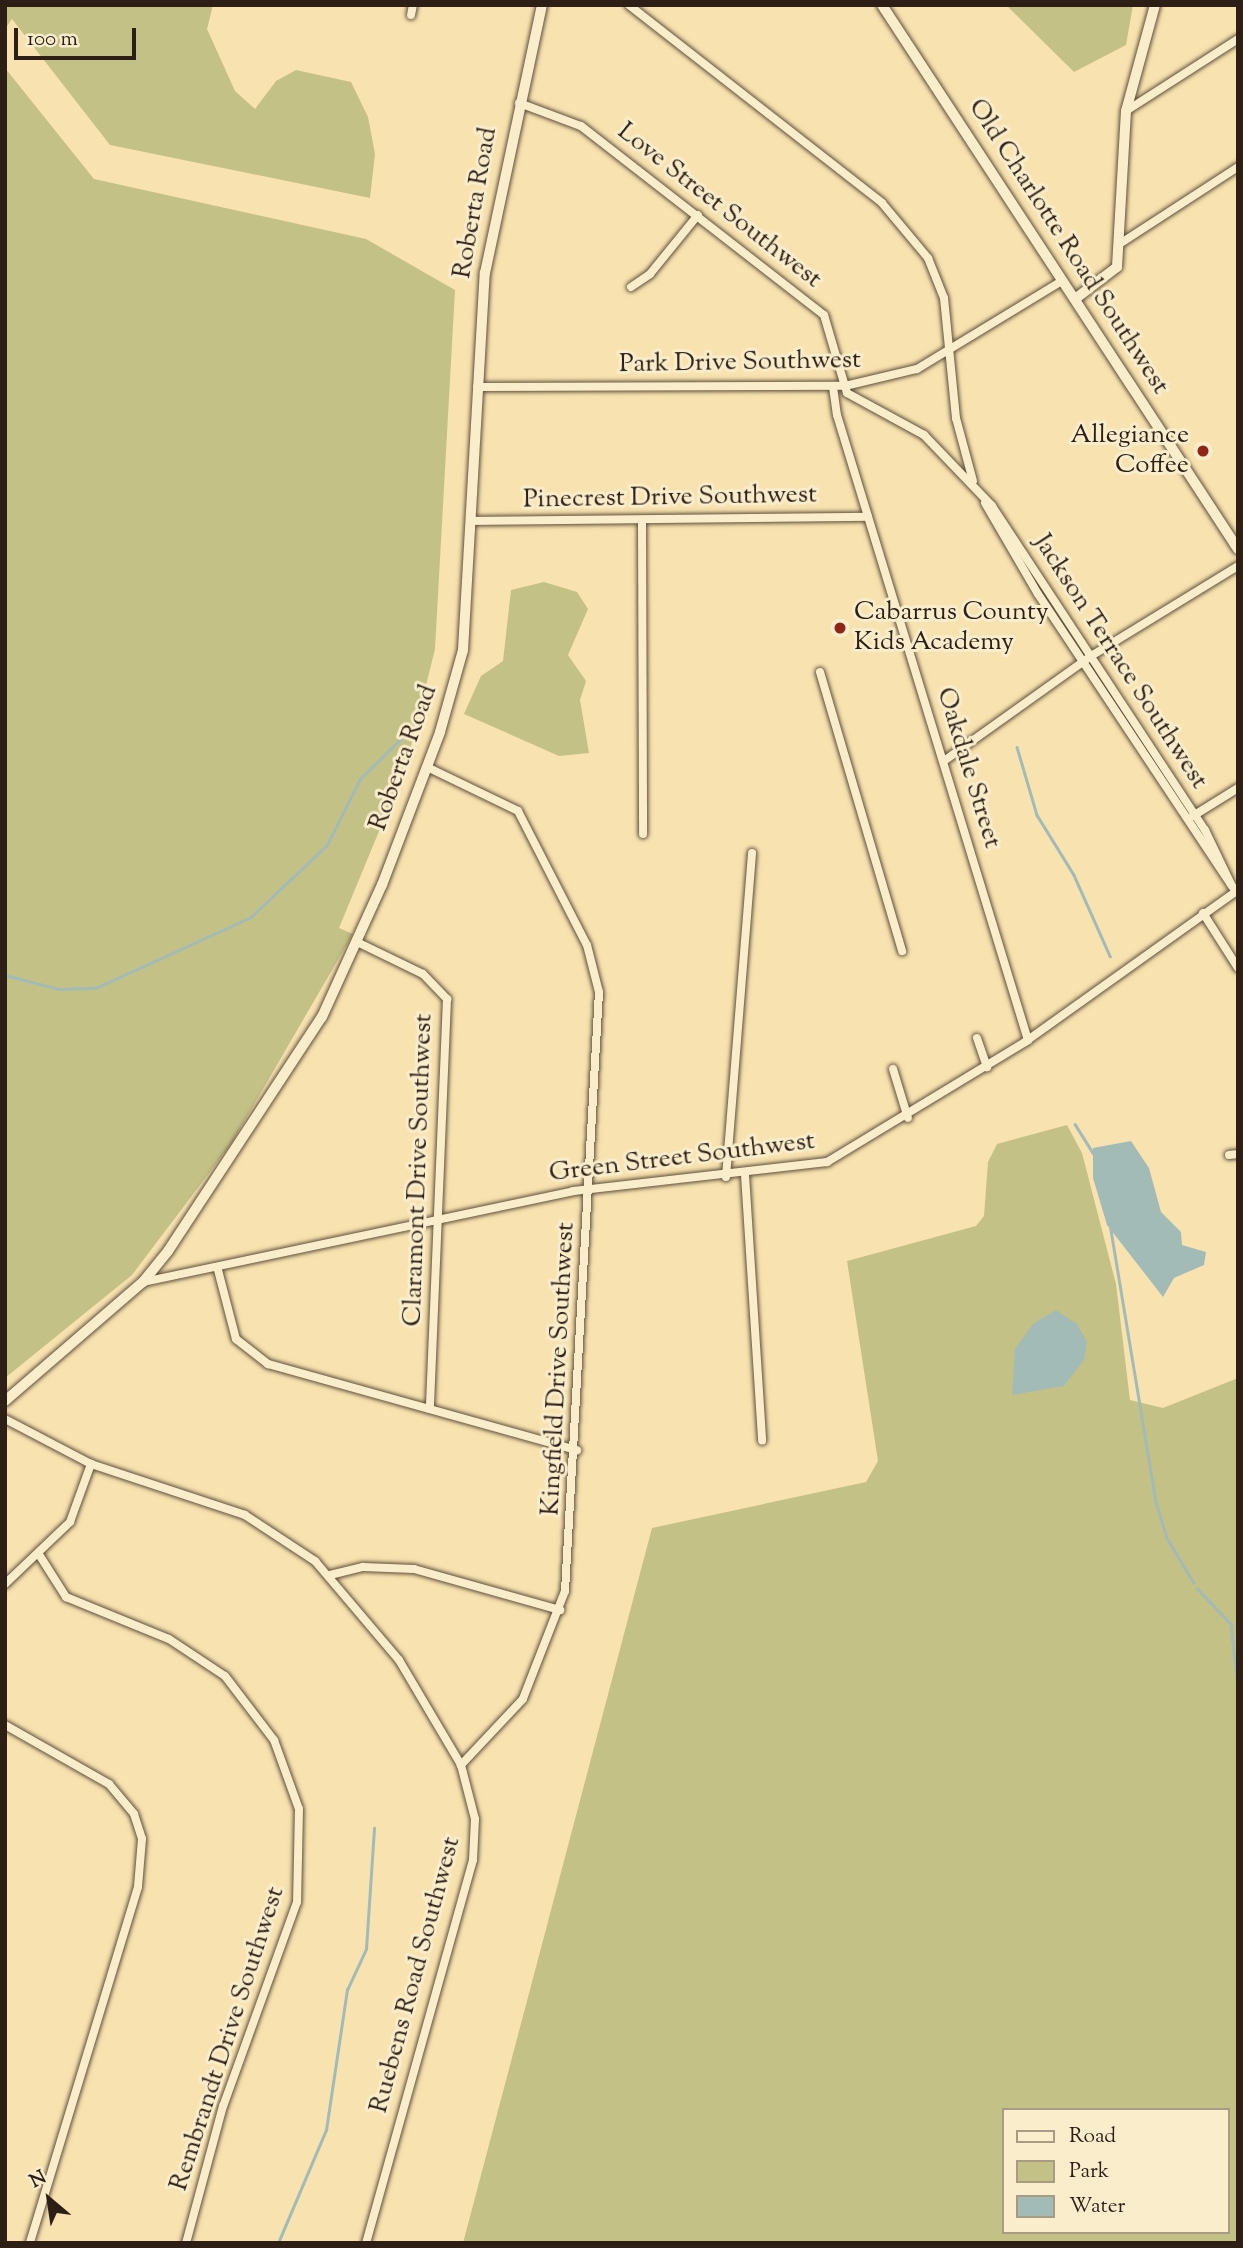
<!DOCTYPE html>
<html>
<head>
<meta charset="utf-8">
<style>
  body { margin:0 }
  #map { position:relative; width:1243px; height:2248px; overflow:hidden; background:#f8e3b0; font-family:"Sorts Mill Goudy",serif }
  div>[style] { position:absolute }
  .green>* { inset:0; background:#c4c186 }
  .water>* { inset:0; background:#a2bbb6 }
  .stream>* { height:2.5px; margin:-1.25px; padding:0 1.25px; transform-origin:1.25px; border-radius:1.25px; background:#a2bbb6 }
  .roads { filter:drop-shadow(0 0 2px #60503c) drop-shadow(0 0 2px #60503c) }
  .street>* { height:8px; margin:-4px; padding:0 4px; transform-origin:4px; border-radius:4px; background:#faedcc }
  .secondary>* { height:10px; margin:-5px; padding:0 5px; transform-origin:5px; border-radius:5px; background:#faedcc }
  .dots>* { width:19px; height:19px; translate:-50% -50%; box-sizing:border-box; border:4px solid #faedcc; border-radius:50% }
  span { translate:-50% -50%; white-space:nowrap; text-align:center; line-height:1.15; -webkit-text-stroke:6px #faedcc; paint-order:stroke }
  .street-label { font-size:26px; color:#2d1f16 }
  .poi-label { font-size:26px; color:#2d1f16 }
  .right { translate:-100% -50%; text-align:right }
  .left { translate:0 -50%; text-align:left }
  .frame { position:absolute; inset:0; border:7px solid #2d1f16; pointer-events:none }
  .legend { position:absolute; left:1002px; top:2108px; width:228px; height:126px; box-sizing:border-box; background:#faedcc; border:2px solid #a89b83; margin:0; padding:9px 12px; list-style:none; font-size:21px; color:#2d1f16 }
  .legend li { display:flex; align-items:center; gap:14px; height:35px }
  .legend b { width:35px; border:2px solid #a89b83 }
  .north { position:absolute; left:14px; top:2164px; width:70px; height:70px; -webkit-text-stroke:5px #faedcc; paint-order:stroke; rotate:331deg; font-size:19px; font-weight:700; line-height:28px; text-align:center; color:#2d1f16 }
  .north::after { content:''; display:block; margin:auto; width:24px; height:32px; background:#2d1f16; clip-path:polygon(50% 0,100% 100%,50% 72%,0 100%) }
  .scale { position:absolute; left:14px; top:28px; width:122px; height:32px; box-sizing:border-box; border:4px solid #2d1f16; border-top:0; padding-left:9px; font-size:21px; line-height:24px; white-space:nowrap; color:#2d1f16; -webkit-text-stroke:5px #faedcc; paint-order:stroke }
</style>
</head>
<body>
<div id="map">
  <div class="green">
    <div style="clip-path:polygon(5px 5px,213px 5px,207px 29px,235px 91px,255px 109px,276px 81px,296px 70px,351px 82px,368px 117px,375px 154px,370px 198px,110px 145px,12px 19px,5px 29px)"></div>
    <div style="clip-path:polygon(1006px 5px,1133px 5px,1126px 45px,1074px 72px)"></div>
    <div style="clip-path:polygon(5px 68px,94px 179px,366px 239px,455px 290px,435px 649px,406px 766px,339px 928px,353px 934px,231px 1144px,132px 1275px,5px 1378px)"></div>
    <div style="clip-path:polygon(544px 582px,577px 592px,588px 609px,568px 655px,586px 681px,580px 700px,589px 753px,559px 756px,464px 714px,481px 676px,503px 661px,511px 590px)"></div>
    <div style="clip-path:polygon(evenodd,1067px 1125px,1082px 1153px,1116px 1284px,1130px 1400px,1163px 1408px,1238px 1378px,1238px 2243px,463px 2243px,652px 1528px,866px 1482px,878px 1461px,847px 1261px,976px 1226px,984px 1216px,988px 1162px,997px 1144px,1067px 1125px,1003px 2110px,1227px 2110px,1227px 2232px,1003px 2232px,1003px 2110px)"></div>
  </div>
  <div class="water">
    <div style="clip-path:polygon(1131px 1141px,1149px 1168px,1161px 1212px,1181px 1232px,1182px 1245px,1206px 1252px,1204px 1265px,1174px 1278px,1163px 1297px,1107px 1225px,1093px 1178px,1093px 1148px)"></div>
    <div style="clip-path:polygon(1056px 1310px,1077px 1324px,1087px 1342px,1084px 1360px,1064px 1386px,1012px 1395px,1015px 1349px,1033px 1324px)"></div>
  </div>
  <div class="stream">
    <div style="left:1017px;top:747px;width:71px;rotate:73.6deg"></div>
    <div style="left:1037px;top:815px;width:70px;rotate:58.3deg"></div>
    <div style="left:1074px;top:875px;width:89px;rotate:66deg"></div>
    <div style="left:5px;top:975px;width:56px;rotate:14.5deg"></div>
    <div style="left:59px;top:989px;width:37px;rotate:-2deg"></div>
    <div style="left:96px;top:988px;width:170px;rotate:-24.6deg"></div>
    <div style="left:251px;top:917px;width:105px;rotate:-43.5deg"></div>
    <div style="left:327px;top:845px;width:74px;rotate:-63.4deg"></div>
    <div style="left:360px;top:779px;width:90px;rotate:-44.5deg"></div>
    <div style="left:1075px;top:1124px;width:36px;rotate:58deg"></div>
    <div style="left:1110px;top:1224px;width:282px;rotate:80.6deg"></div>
    <div style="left:1156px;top:1502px;width:38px;rotate:73deg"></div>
    <div style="left:1167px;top:1538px;width:52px;rotate:59deg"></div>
    <div style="left:1197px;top:1588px;width:50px;rotate:46.6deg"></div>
    <div style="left:1231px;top:1624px;width:62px;rotate:83.6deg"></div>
    <div style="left:278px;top:2243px;width:123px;rotate:-67deg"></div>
    <div style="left:326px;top:2130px;width:142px;rotate:-81.5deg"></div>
    <div style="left:347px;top:1990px;width:45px;rotate:-65.1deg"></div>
    <div style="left:366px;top:1949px;width:121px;rotate:-86.2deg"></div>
  </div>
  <div class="roads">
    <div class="street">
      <div style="left:629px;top:5px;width:321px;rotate:38deg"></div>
      <div style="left:882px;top:203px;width:72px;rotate:50.1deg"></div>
      <div style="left:928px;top:258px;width:43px;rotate:68.2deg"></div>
      <div style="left:944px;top:298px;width:121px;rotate:84.3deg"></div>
      <div style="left:956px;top:418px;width:65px;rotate:74.9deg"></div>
      <div style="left:411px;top:15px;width:10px;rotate:-79deg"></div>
      <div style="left:519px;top:103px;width:66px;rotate:20.4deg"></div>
      <div style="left:581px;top:126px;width:308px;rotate:37.9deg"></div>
      <div style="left:824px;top:315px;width:81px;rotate:73.6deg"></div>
      <div style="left:847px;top:393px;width:88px;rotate:28.6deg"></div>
      <div style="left:924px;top:435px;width:98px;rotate:46.2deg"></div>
      <div style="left:992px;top:506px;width:388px;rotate:56.7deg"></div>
      <div style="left:1205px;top:830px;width:62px;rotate:64.3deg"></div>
      <div style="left:1126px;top:111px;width:133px;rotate:-32.7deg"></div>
      <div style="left:1121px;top:243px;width:140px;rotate:-33deg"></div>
      <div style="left:631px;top:287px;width:23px;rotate:-34deg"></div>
      <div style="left:650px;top:274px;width:76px;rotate:-50.9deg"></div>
      <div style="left:477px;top:387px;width:368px;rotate:-0.2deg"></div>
      <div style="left:845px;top:386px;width:74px;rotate:-13.3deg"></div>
      <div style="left:917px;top:369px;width:170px;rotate:-31.3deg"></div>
      <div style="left:833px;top:387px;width:28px;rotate:82deg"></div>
      <div style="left:837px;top:415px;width:654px;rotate:73.01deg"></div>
      <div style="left:985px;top:503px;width:105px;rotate:59.8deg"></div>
      <div style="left:1038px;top:594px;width:352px;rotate:56.4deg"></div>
      <div style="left:471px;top:521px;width:397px;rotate:-0.6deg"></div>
      <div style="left:642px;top:521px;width:313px;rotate:89.8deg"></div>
      <div style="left:820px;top:672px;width:291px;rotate:73.6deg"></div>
      <div style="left:944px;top:761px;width:181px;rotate:-35.5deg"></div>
      <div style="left:1091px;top:656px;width:172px;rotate:-31.5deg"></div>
      <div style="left:427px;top:767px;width:101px;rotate:25.8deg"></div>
      <div style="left:518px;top:811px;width:151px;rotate:62.8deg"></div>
      <div style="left:587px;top:945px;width:49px;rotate:75.7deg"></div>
      <div style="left:599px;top:992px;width:600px;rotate:93.25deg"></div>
      <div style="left:565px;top:1591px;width:116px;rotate:111.3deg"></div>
      <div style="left:523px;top:1699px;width:91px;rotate:133.2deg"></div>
      <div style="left:1193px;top:816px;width:53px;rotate:-31.9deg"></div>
      <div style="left:1203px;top:913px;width:65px;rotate:57.5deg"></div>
      <div style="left:357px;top:942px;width:73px;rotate:25.9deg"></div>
      <div style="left:423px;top:974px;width:35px;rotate:46deg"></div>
      <div style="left:447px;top:999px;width:410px;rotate:92.4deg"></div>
      <div style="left:977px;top:1038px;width:31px;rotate:71deg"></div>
      <div style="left:893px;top:1069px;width:51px;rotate:73deg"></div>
      <div style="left:1229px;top:1155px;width:9px;rotate:-6deg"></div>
      <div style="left:745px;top:1175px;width:266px;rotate:86.3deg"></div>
      <div style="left:726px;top:1177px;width:325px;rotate:-85.4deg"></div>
      <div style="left:218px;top:1270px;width:71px;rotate:75.4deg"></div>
      <div style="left:236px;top:1339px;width:41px;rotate:38deg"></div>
      <div style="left:268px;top:1364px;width:321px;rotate:15.6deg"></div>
      <div style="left:143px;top:1282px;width:440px;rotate:-11.9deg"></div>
      <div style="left:573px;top:1191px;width:256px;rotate:-6.5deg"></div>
      <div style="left:827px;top:1162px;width:232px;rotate:-31.2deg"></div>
      <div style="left:1025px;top:1042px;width:262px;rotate:-35.5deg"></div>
      <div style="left:5px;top:1419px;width:97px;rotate:27.6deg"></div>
      <div style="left:91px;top:1464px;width:162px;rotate:18.3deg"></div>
      <div style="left:245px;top:1515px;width:84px;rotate:33.3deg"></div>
      <div style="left:315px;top:1561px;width:130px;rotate:49.7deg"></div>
      <div style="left:399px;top:1660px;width:122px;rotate:59.4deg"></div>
      <div style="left:461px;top:1765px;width:56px;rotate:75.5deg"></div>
      <div style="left:475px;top:1819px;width:41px;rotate:92.8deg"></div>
      <div style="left:473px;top:1860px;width:398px;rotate:105.6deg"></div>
      <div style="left:40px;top:1556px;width:49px;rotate:57.6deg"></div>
      <div style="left:66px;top:1597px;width:111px;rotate:22.2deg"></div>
      <div style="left:169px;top:1639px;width:67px;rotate:33.5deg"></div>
      <div style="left:225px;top:1676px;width:81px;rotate:52.6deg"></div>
      <div style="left:274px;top:1740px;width:73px;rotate:70.1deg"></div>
      <div style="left:299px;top:1809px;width:93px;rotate:91.2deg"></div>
      <div style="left:297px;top:1902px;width:217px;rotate:109.9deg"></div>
      <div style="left:223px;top:2106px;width:142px;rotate:105.1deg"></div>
      <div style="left:330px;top:1575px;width:34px;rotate:-14deg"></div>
      <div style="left:363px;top:1567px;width:51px;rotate:2.2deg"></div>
      <div style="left:414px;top:1569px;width:152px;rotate:15.7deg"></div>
      <div style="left:5px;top:1584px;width:90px;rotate:-43.6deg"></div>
      <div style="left:70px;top:1522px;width:62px;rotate:-70.1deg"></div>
      <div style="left:5px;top:1725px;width:120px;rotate:29.6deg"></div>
      <div style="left:109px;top:1784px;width:39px;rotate:50deg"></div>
      <div style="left:134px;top:1814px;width:26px;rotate:72deg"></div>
      <div style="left:142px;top:1839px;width:48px;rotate:94.8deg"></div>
      <div style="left:138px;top:1887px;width:372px;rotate:106.9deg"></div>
    </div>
    <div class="secondary">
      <div style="left:882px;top:5px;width:650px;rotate:56.8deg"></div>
      <div style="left:1075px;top:299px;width:53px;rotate:-37.3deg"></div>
      <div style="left:1117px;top:267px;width:156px;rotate:-86.7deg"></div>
      <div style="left:1126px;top:111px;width:110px;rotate:-74.7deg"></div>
      <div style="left:5px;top:1401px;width:182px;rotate:-40.8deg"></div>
      <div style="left:143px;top:1282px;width:40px;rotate:-51deg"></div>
      <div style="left:168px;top:1251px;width:280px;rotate:-56.7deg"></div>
      <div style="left:322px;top:1017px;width:145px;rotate:-65.6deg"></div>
      <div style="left:382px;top:885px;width:164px;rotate:-69.2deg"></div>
      <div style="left:440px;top:732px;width:85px;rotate:-74.3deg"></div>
      <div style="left:463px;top:650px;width:378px;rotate:-86.7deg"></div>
      <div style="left:485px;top:273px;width:274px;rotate:-78deg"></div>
    </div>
  </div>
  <div class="dots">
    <div style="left:1203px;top:451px;background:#8f2418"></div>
    <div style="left:840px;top:628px;background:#8f2418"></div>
  </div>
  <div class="street-label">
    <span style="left:476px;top:203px;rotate:-80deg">Roberta Road</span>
    <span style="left:719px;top:206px;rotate:38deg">Love Street Southwest</span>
    <span style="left:1068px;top:247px;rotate:57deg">Old Charlotte Road Southwest</span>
    <span style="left:740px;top:363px;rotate:-1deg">Park Drive Southwest</span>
    <span style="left:670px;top:498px;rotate:-1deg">Pinecrest Drive Southwest</span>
    <span style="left:1120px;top:662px;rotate:57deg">Jackson Terrace Southwest</span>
    <span style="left:404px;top:758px;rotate:-70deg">Roberta Road</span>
    <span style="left:968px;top:768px;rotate:73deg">Oakdale Street</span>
    <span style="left:682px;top:1158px;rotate:-7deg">Green Street Southwest</span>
    <span style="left:419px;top:1170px;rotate:-88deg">Claramont Drive Southwest</span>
    <span style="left:559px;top:1369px;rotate:-87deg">Kingfield Drive Southwest</span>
    <span style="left:416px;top:1975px;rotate:-75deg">Ruebens Road Southwest</span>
    <span style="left:228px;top:2039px;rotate:-72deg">Rembrandt Drive Southwest</span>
  </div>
  <div class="poi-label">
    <span class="right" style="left:1189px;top:451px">Allegiance<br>Coffee</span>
    <span class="left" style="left:854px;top:628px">Cabarrus County<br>Kids Academy</span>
  </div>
  <div class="frame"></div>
  <ul class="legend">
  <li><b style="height:9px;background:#faedcc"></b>Road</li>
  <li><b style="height:19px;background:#c4c186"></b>Park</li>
  <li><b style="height:19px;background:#a2bbb6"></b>Water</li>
  </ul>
  <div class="north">N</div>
  <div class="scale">100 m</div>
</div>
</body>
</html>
